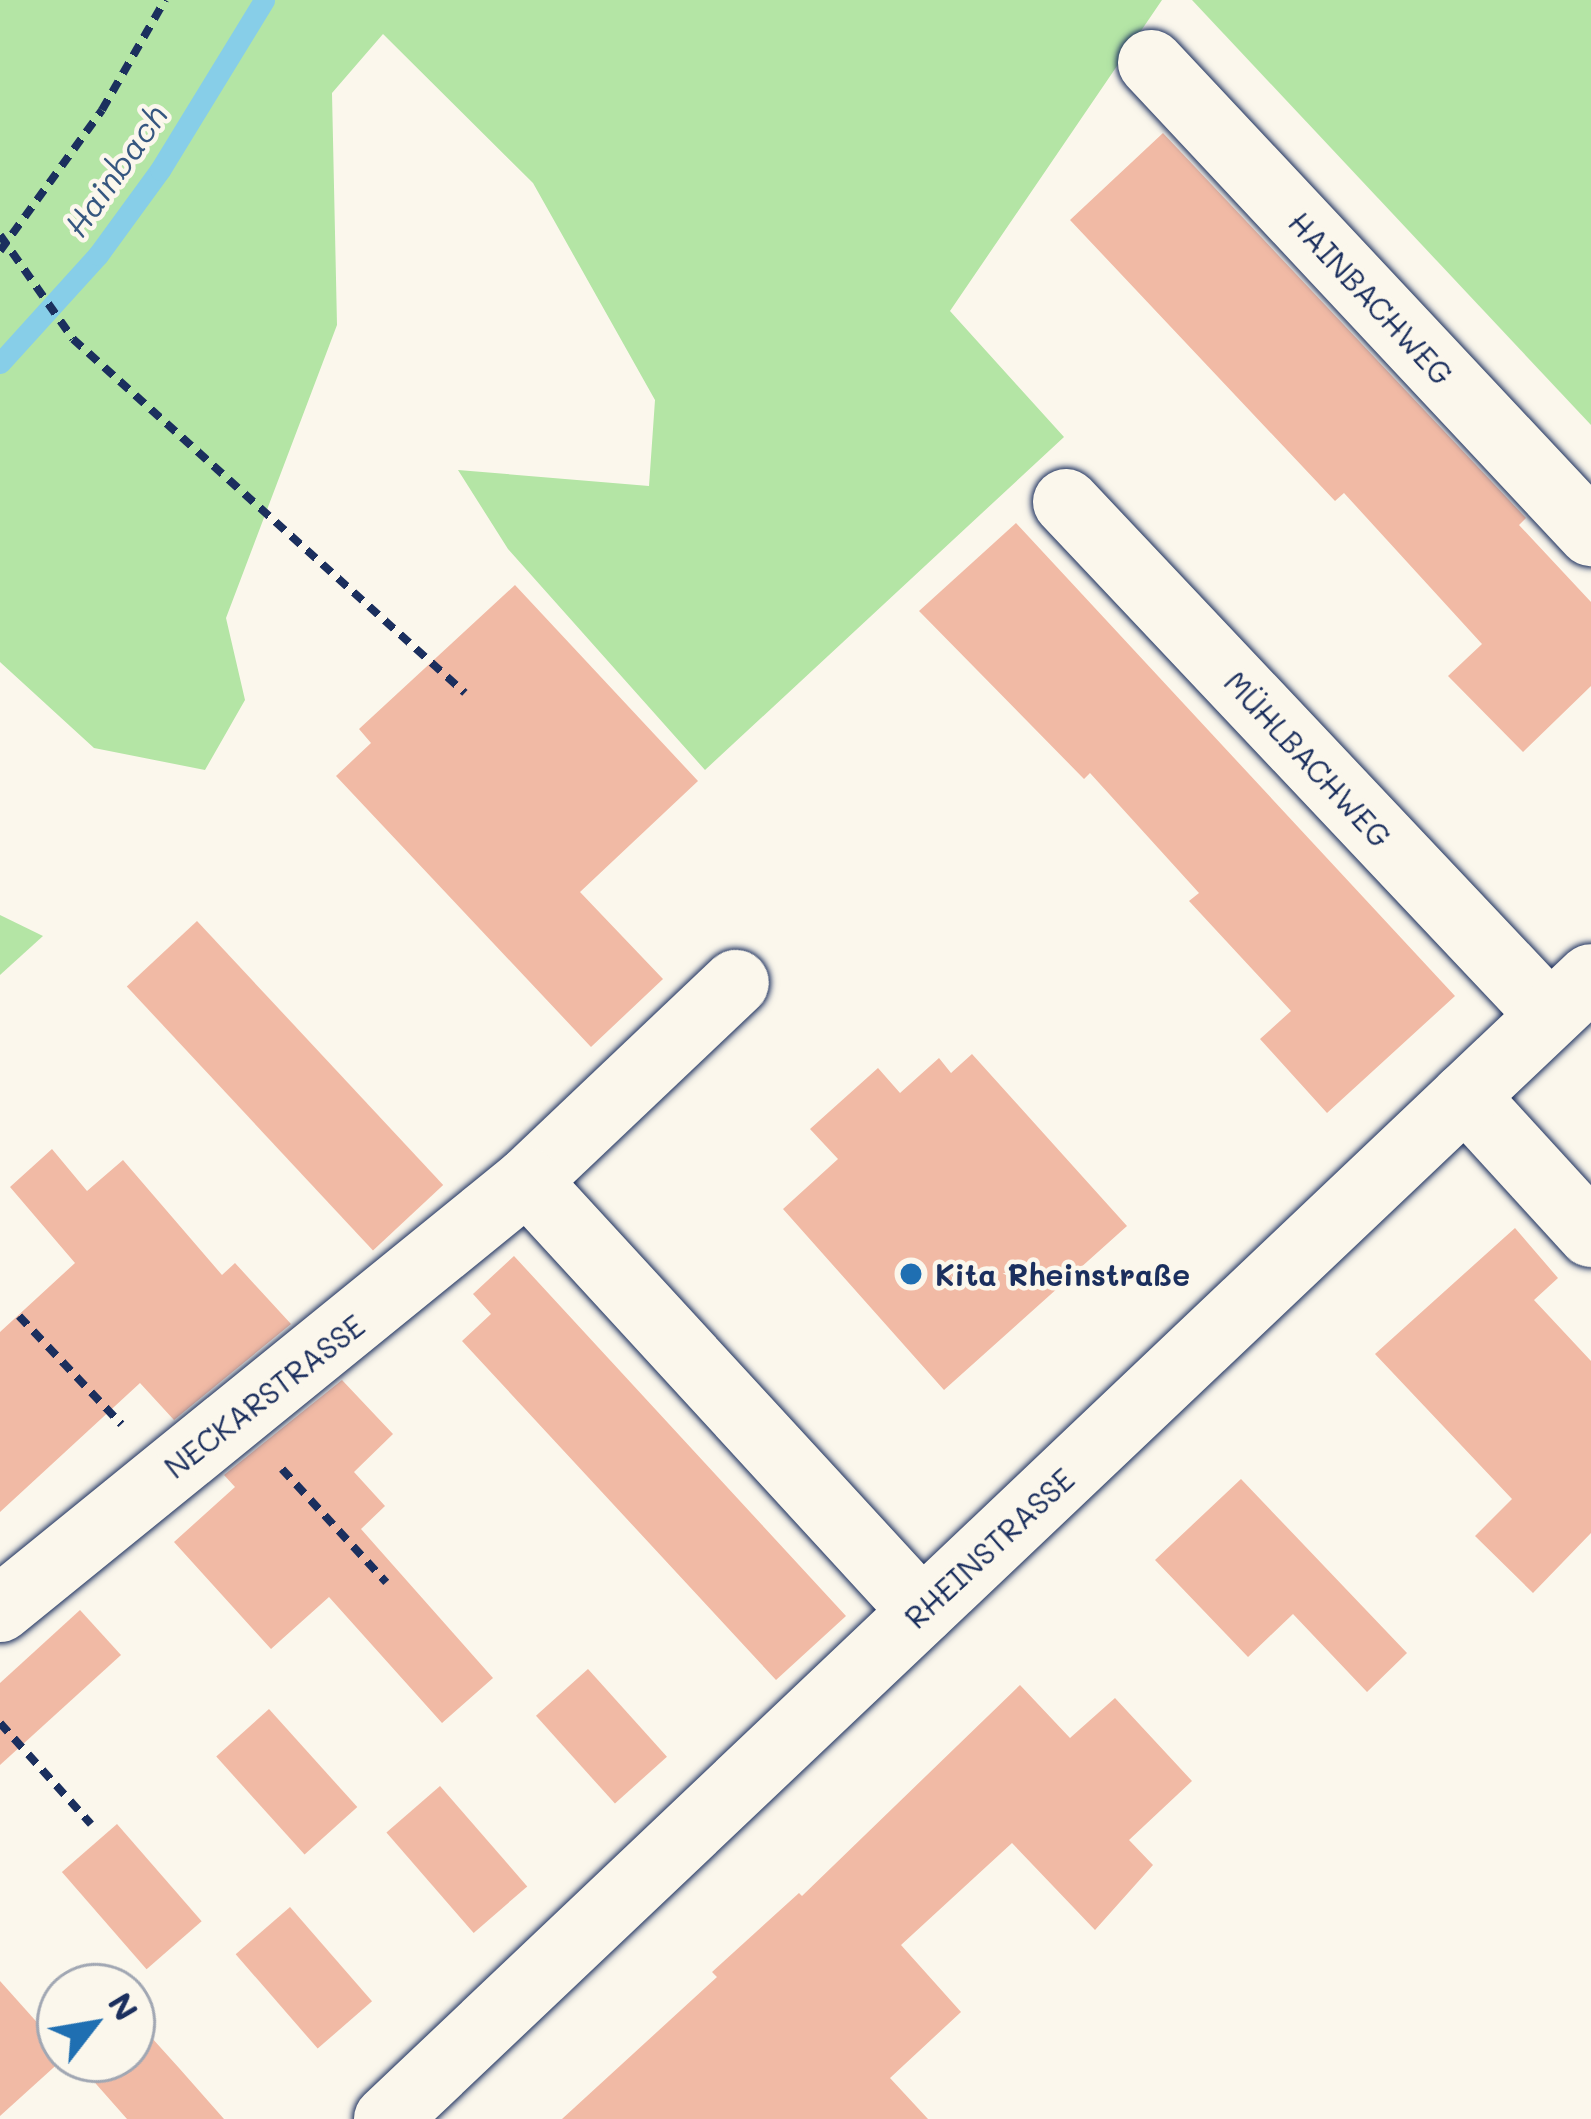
<!DOCTYPE html>
<html>
<head>
<meta charset="utf-8">
<style>
  body { margin:0 }
  #map { position:relative; width:1591px; height:2119px; overflow:hidden; background:#fbf7ec; font-family:Mali,sans-serif }
  div>[style] { position:absolute }
  .green>* { inset:0; background:#b4e5a5 }
  .stream>* { height:21px; margin:-10.5px; padding:0 10.5px; transform-origin:10.5px; border-radius:10.5px; background:#87cee8 }
  .building>* { inset:0; background:#f1baa5; transform-origin:0 0 }
  .path>* { height:8px; margin-top:-4px; transform-origin:0; background:repeating-linear-gradient(90deg,#1b2f5e 0 12px,transparent 0 21px) }
  .roads { filter:drop-shadow(0 0 3px #1b2f5e) drop-shadow(0 0 3px #1b2f5e) }
  .minor>* { height:66px; margin:-33px; padding:0 33px; transform-origin:33px; border-radius:33px; background:#fbf7ec }
  .dots>* { width:33px; height:33px; translate:-50% -50%; box-sizing:border-box; border:6px solid #fbf7ec; border-radius:50% }
  span { translate:-50% -50%; white-space:nowrap; text-align:center; line-height:1.15; -webkit-text-stroke:9px #fbf7ec; paint-order:stroke }
  .street-label { font-size:30px; color:#1b2f5e }
  .poi-label { font-size:30px; color:#1b2f5e; font-weight:700 }
  .left { translate:0 -50%; text-align:left }
  .water-label { font-size:33px; color:#365780; font-style:italic }
  .north { position:absolute; left:36px; top:1963px; width:120px; height:120px; box-sizing:border-box; background:#fbf7ec; border:3px solid #a1a7b3; border-radius:50%; rotate:59deg; font-size:33px; font-weight:700; line-height:48px; text-align:center; color:#1b2f5e }
  .north::after { content:''; display:block; margin:auto; width:42px; height:54px; background:#1f6fb2; clip-path:polygon(50% 0,100% 100%,50% 72%,0 100%) }
</style>
</head>
<body>
<div id="map">
  <div class="green">
    <div style="clip-path:polygon(0 0,1162px 0,950px 311px,1064px 437px,705px 770px,508px 549px,458px 470px,649px 486px,655px 400px,533px 183px,383px 34px,332px 93px,337px 325px,226px 618px,245px 700px,205px 770px,94px 748px,0 662px)"></div>
    <div style="clip-path:polygon(1192px 0,1591px 0,1591px 425px)"></div>
    <div style="clip-path:polygon(0 915px,43px 936px,0 975px)"></div>
  </div>
  <div class="stream">
    <div style="left:0;top:363px;width:146px;rotate:-47.8deg"></div>
    <div style="left:98px;top:255px;width:105px;rotate:-53.9deg"></div>
    <div style="left:160px;top:170px;width:199px;rotate:-58.5deg"></div>
  </div>
  <div class="building">
    <div style="clip-path:polygon(1163px 133px,1526px 518px,1519px 525px,1591px 602px,1591px 686px,1523px 752px,1448px 676px,1482px 644px,1344px 493px,1335px 501px,1070px 220px)"></div>
    <div style="clip-path:polygon(1016px 523px,1455px 996px,1327px 1113px,1260px 1039px,1291px 1011px,1189px 901px,1199px 893px,1090px 773px,1084px 779px,919px 611px)"></div>
    <div style="clip-path:polygon(515px 585px,698px 781px,580px 892px,663px 979px,591px 1047px,336px 776px,371px 743px,359px 729px)"></div>
    <div style="left:197px;top:921px;width:361px;height:96px;rotate:47deg"></div>
    <div style="clip-path:polygon(972px 1054px,1127px 1226px,944px 1390px,783px 1209px,838px 1159px,810px 1129px,878px 1068px,900px 1093px,939px 1058px,951px 1073px)"></div>
    <div style="clip-path:polygon(52px 1149px,87px 1191px,123px 1160px,222px 1275px,235px 1263px,291px 1324px,174px 1420px,140px 1383px,0 1512px,0 1332px,75px 1263px,10px 1187px)"></div>
    <div style="clip-path:polygon(1515px 1228px,1558px 1278px,1534px 1300px,1591px 1361px,1591px 1533px,1533px 1593px,1475px 1536px,1512px 1499px,1375px 1354px)"></div>
    <div style="clip-path:polygon(514px 1256px,846px 1616px,776px 1680px,462px 1341px,491px 1314px,473px 1294px)"></div>
    <div style="clip-path:polygon(342px 1380px,393px 1434px,354px 1472px,385px 1506px,361px 1529px,493px 1678px,442px 1723px,329px 1597px,271px 1649px,174px 1542px,235px 1487px,224px 1475px)"></div>
    <div style="clip-path:polygon(1241px 1479px,1407px 1653px,1367px 1692px,1293px 1614px,1248px 1657px,1155px 1560px)"></div>
    <div style="clip-path:polygon(80px 1610px,121px 1655px,0 1765px,0 1683px)"></div>
    <div style="left:588px;top:1669px;width:118px;height:70px;rotate:48deg"></div>
    <div style="clip-path:polygon(1020px 1685px,1070px 1738px,1115px 1698px,1192px 1781px,1129px 1840px,1153px 1865px,1095px 1930px,1012px 1843px,901px 1945px,961px 2012px,890px 2078px,928px 2119px,562px 2119px,717px 1977px,712px 1972px,799px 1893px,802px 1896px)"></div>
    <div style="left:269px;top:1709px;width:132px;height:71px;rotate:48deg"></div>
    <div style="left:440px;top:1786px;width:133px;height:71px;rotate:49deg"></div>
    <div style="left:117px;top:1824px;width:129px;height:73px;rotate:49deg"></div>
    <div style="left:290px;top:1907px;width:125px;height:72px;rotate:49deg"></div>
    <div style="clip-path:polygon(0 1981px,60px 2048px,63px 2059px,0 2116px)"></div>
    <div style="clip-path:polygon(151px 2037px,179px 2068px,224px 2119px,127px 2119px,74px 2059px,132px 2059px)"></div>
  </div>
  <div class="path">
    <div style="left:0;top:235px;width:127px;rotate:54.9deg"></div>
    <div style="left:73px;top:339px;width:528px;rotate:42.08deg"></div>
    <div style="left:0;top:251px;width:174px;rotate:-54.1deg"></div>
    <div style="left:102px;top:110px;width:127px;rotate:-60.2deg"></div>
    <div style="left:19px;top:1316px;width:149px;rotate:46.6deg"></div>
    <div style="left:282px;top:1469px;width:154px;rotate:47.4deg"></div>
    <div style="left:0;top:1723px;width:136px;rotate:48deg"></div>
  </div>
  <div class="roads">
    <div class="minor">
      <div style="left:1151px;top:63px;width:644px;rotate:46.89deg"></div>
      <div style="left:1066px;top:502px;width:705px;rotate:46.67deg"></div>
      <div style="left:1465px;top:1096px;width:187px;rotate:47.6deg"></div>
      <div style="left:527px;top:1181px;width:288px;rotate:-43.5deg"></div>
      <div style="left:0;top:1609px;width:679px;rotate:-39.08deg"></div>
      <div style="left:527px;top:1181px;width:584px;rotate:47.43deg"></div>
      <div style="left:387px;top:2119px;width:1659px;rotate:-43.49deg"></div>
    </div>
  </div>
  <div class="dots">
    <div style="left:911px;top:1274px;background:#1f6fb2"></div>
  </div>
  <div class="street-label">
    <span style="left:1371px;top:298px;rotate:47deg">HAINBACHWEG</span>
    <span style="left:1308px;top:759px;rotate:47deg">MÜHLBACHWEG</span>
    <span style="left:264px;top:1396px;rotate:-38deg">NECKARSTRASSE</span>
    <span style="left:989px;top:1548px;rotate:-43deg">RHEINSTRASSE</span>
  </div>
  <div class="poi-label">
    <span class="left" style="left:935px;top:1274px">Kita Rheinstraße</span>
  </div>
  <div class="water-label">
    <span style="left:115px;top:170px;rotate:-55deg">Hainbach</span>
  </div>
  <div class="north">N</div>
</div>
</body>
</html>
